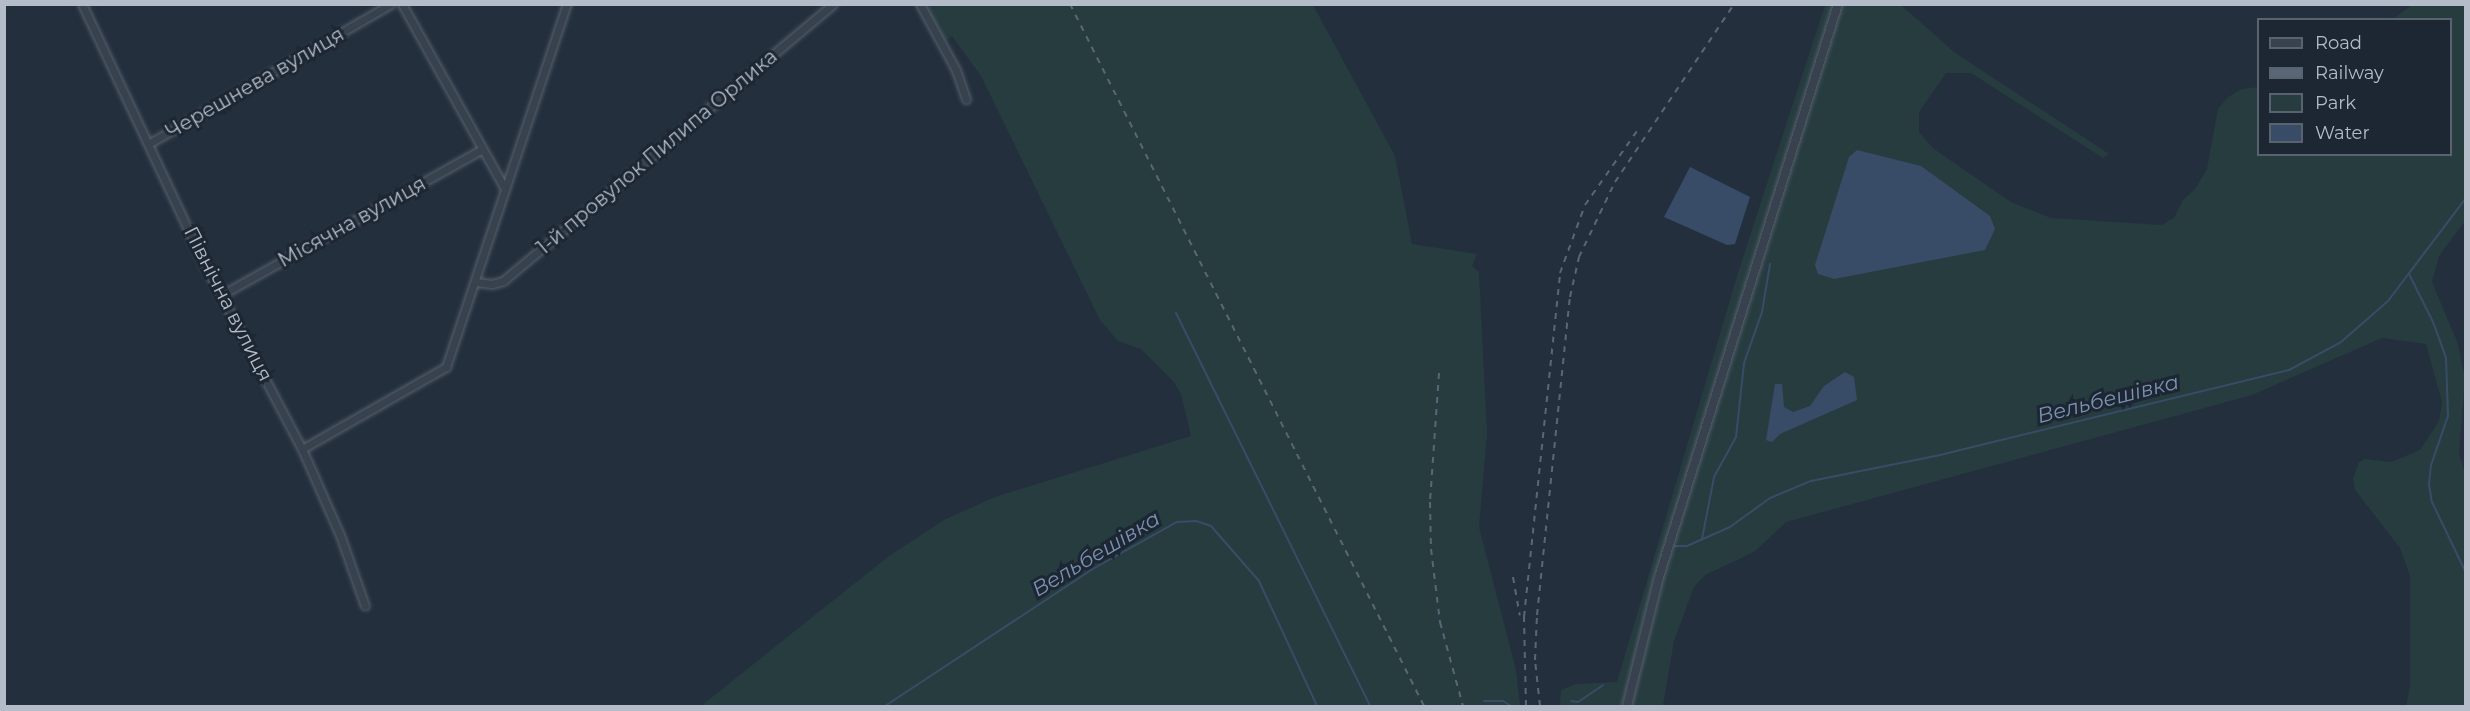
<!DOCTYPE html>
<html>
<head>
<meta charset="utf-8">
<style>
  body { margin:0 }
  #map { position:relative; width:2470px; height:711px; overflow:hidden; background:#242f3e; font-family:Montserrat,sans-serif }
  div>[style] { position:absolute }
  .green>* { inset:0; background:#263c3f }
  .water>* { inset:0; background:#394c67 }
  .stream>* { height:2px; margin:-1px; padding:0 1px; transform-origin:1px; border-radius:1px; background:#394c67 }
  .roads { filter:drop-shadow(0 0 2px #565f6c) drop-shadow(0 0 2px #565f6c) }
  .minor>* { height:7px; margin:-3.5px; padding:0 3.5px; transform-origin:3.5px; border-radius:3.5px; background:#38414e }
  .tertiary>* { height:8px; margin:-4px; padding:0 4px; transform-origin:4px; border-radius:4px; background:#38414e }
  .rail>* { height:2px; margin-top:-1px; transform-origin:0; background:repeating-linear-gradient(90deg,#5a6575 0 6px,transparent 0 12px) }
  span { translate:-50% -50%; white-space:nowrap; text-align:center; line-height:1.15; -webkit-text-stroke:6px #1d2633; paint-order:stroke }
  .street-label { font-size:20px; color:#b4bcc9 }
  .water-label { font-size:21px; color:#7c92b1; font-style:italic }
  .frame { position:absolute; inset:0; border:6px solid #b4bcc9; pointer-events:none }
  .legend { position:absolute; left:2257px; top:18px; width:195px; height:138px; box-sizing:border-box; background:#1d2633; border:2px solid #59626f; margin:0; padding:8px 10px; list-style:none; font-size:18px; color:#b4bcc9 }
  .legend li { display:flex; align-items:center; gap:12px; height:30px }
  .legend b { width:30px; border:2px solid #59626f }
</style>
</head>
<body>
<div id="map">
  <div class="green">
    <div style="clip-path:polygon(920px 5px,1313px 5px,1395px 156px,1412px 244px,1477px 254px,1472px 266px,1479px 272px,1487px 434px,1479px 527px,1516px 670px,1520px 706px,701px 706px,889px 556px,944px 520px,995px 497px,1191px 436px,1181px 394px,1173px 381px,1141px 349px,1118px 341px,1100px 320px,981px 76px,952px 36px,939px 45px)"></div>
    <div style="clip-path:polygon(1825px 5px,1901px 5px,1954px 52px,2109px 154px,2103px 158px,1971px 73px,1946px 73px,1919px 112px,1919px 132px,1934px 149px,2011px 202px,2051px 218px,2161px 225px,2174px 218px,2183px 200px,2195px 189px,2207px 169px,2218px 109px,2228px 97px,2242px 89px,2258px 87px,2258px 154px,2450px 154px,2450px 20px,2393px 19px,2412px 5px,2465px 5px,2465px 221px,2439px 256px,2432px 282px,2458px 344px,2465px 378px,2459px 454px,2466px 475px,2465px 706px,2406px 706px,2410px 687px,2410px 576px,2400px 548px,2355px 490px,2353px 479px,2359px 462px,2365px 459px,2391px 462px,2420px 450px,2439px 421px,2442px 402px,2426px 344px,2382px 338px,2252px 395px,1786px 522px,1754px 552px,1705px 575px,1694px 587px,1674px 641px,1663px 706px,1560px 706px,1561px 690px,1576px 684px,1617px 682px,1738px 273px)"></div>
  </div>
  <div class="water">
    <div style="clip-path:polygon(1857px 150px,1921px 166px,1990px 216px,1995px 229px,1985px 250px,1834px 279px,1818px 274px,1815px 265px,1849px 157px)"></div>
    <div style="clip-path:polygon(1690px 167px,1750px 197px,1735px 244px,1727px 245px,1664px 217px)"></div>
    <div style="clip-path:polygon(1845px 372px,1854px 377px,1857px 400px,1780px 434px,1772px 442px,1766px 440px,1775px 384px,1782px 384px,1784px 407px,1793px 412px,1810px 406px,1824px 386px)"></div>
  </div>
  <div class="stream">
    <div style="left:2409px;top:274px;width:54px;rotate:63.4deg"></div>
    <div style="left:2433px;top:322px;width:38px;rotate:70deg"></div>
    <div style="left:2446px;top:358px;width:58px;rotate:88deg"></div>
    <div style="left:2448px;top:416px;width:52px;rotate:109.1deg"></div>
    <div style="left:2431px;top:465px;width:19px;rotate:96deg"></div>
    <div style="left:2429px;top:484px;width:18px;rotate:81deg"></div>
    <div style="left:2432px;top:502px;width:79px;rotate:64.4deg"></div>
    <div style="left:1176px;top:313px;width:438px;rotate:63.7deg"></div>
    <div style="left:1702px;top:539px;width:63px;rotate:-79deg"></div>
    <div style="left:1714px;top:477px;width:46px;rotate:-61.2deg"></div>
    <div style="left:1736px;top:437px;width:74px;rotate:-83.8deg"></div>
    <div style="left:1744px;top:363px;width:54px;rotate:-70.6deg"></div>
    <div style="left:1762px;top:312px;width:49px;rotate:-80.5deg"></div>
    <div style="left:1673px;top:546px;width:14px"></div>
    <div style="left:1687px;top:546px;width:47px;rotate:-23.8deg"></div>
    <div style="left:1730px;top:527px;width:49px;rotate:-35.9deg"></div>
    <div style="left:1770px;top:498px;width:44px;rotate:-22.5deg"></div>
    <div style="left:1811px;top:481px;width:132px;rotate:-11.4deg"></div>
    <div style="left:1940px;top:455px;width:359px;rotate:-13.7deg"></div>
    <div style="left:2289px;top:370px;width:59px;rotate:-28.3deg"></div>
    <div style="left:2341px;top:342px;width:62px;rotate:-41.1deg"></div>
    <div style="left:2388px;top:301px;width:129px;rotate:-52.9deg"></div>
    <div style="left:1484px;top:701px;width:19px"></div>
    <div style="left:1503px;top:701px;width:9px;rotate:32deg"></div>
    <div style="left:1571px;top:701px;width:7px;rotate:8deg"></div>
    <div style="left:1578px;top:702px;width:30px;rotate:-34deg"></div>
    <div style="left:885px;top:706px;width:247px;rotate:-33.4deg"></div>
    <div style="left:1091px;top:570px;width:98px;rotate:-29.2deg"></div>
    <div style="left:1177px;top:522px;width:19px;rotate:-3deg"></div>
    <div style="left:1196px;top:521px;width:16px;rotate:18deg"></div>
    <div style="left:1211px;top:526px;width:73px;rotate:48.9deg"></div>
    <div style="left:1259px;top:581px;width:138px;rotate:65.1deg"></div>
  </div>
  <div class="roads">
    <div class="minor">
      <div style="left:82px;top:4px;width:291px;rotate:64.8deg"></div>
      <div style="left:206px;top:267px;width:206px;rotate:62.2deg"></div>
      <div style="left:302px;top:449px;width:94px;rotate:66.2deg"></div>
      <div style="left:340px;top:535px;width:75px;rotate:70.6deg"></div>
      <div style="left:402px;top:4px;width:210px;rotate:60.9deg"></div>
      <div style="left:920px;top:4px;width:75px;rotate:61.4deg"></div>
      <div style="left:956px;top:70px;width:31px;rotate:71deg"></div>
      <div style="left:150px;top:143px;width:278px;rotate:-30deg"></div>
      <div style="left:476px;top:282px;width:16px;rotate:7deg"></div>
      <div style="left:492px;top:284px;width:11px;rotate:-15deg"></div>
      <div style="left:503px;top:281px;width:431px;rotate:-40deg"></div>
      <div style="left:223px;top:294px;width:295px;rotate:-29.2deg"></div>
      <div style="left:302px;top:449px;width:166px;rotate:-29.7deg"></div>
      <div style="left:446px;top:367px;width:383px;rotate:-71.6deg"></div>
    </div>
    <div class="tertiary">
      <div style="left:1627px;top:706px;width:133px;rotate:-76.1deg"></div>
      <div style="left:1659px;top:577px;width:600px;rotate:-72.65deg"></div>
    </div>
  </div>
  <div class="rail">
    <div style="left:1070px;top:4px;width:786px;rotate:63.24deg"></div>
    <div style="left:1439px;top:373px;width:129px;rotate:94deg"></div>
    <div style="left:1430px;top:502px;width:47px;rotate:88.8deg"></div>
    <div style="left:1431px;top:549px;width:74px;rotate:83deg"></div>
    <div style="left:1440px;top:622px;width:87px;rotate:74.7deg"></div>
    <div style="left:1513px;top:577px;width:39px;rotate:80deg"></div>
    <div style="left:1526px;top:706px;width:89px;rotate:-91.3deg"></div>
    <div style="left:1524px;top:617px;width:346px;rotate:-84deg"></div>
    <div style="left:1560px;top:273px;width:72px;rotate:-69.8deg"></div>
    <div style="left:1585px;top:205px;width:90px;rotate:-54.9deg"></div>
    <div style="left:1540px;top:706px;width:46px;rotate:-96.2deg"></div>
    <div style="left:1535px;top:660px;width:45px;rotate:-87.5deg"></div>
    <div style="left:1537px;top:615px;width:320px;rotate:-84.1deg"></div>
    <div style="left:1570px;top:297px;width:41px;rotate:-77.3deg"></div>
    <div style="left:1579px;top:257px;width:83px;rotate:-64.4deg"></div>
    <div style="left:1615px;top:182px;width:214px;rotate:-56.2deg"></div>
  </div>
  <div class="street-label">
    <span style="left:255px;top:83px;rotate:-30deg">Черешнева вулиця</span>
    <span style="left:657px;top:152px;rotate:-40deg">1-й провулок Пилипа Орлика</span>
    <span style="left:352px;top:222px;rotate:-29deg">Місячна вулиця</span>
    <span style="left:228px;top:304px;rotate:63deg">Північна вулиця</span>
  </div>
  <div class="water-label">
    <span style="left:2108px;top:399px;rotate:-14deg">Вельбешівка</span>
    <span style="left:1096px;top:554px;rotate:-31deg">Вельбешівка</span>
  </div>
  <div class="frame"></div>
  <ul class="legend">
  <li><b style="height:8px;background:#38414e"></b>Road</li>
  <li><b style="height:8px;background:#5a6575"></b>Railway</li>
  <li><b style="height:16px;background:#263c3f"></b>Park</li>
  <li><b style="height:16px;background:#394c67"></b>Water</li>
  </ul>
</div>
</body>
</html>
